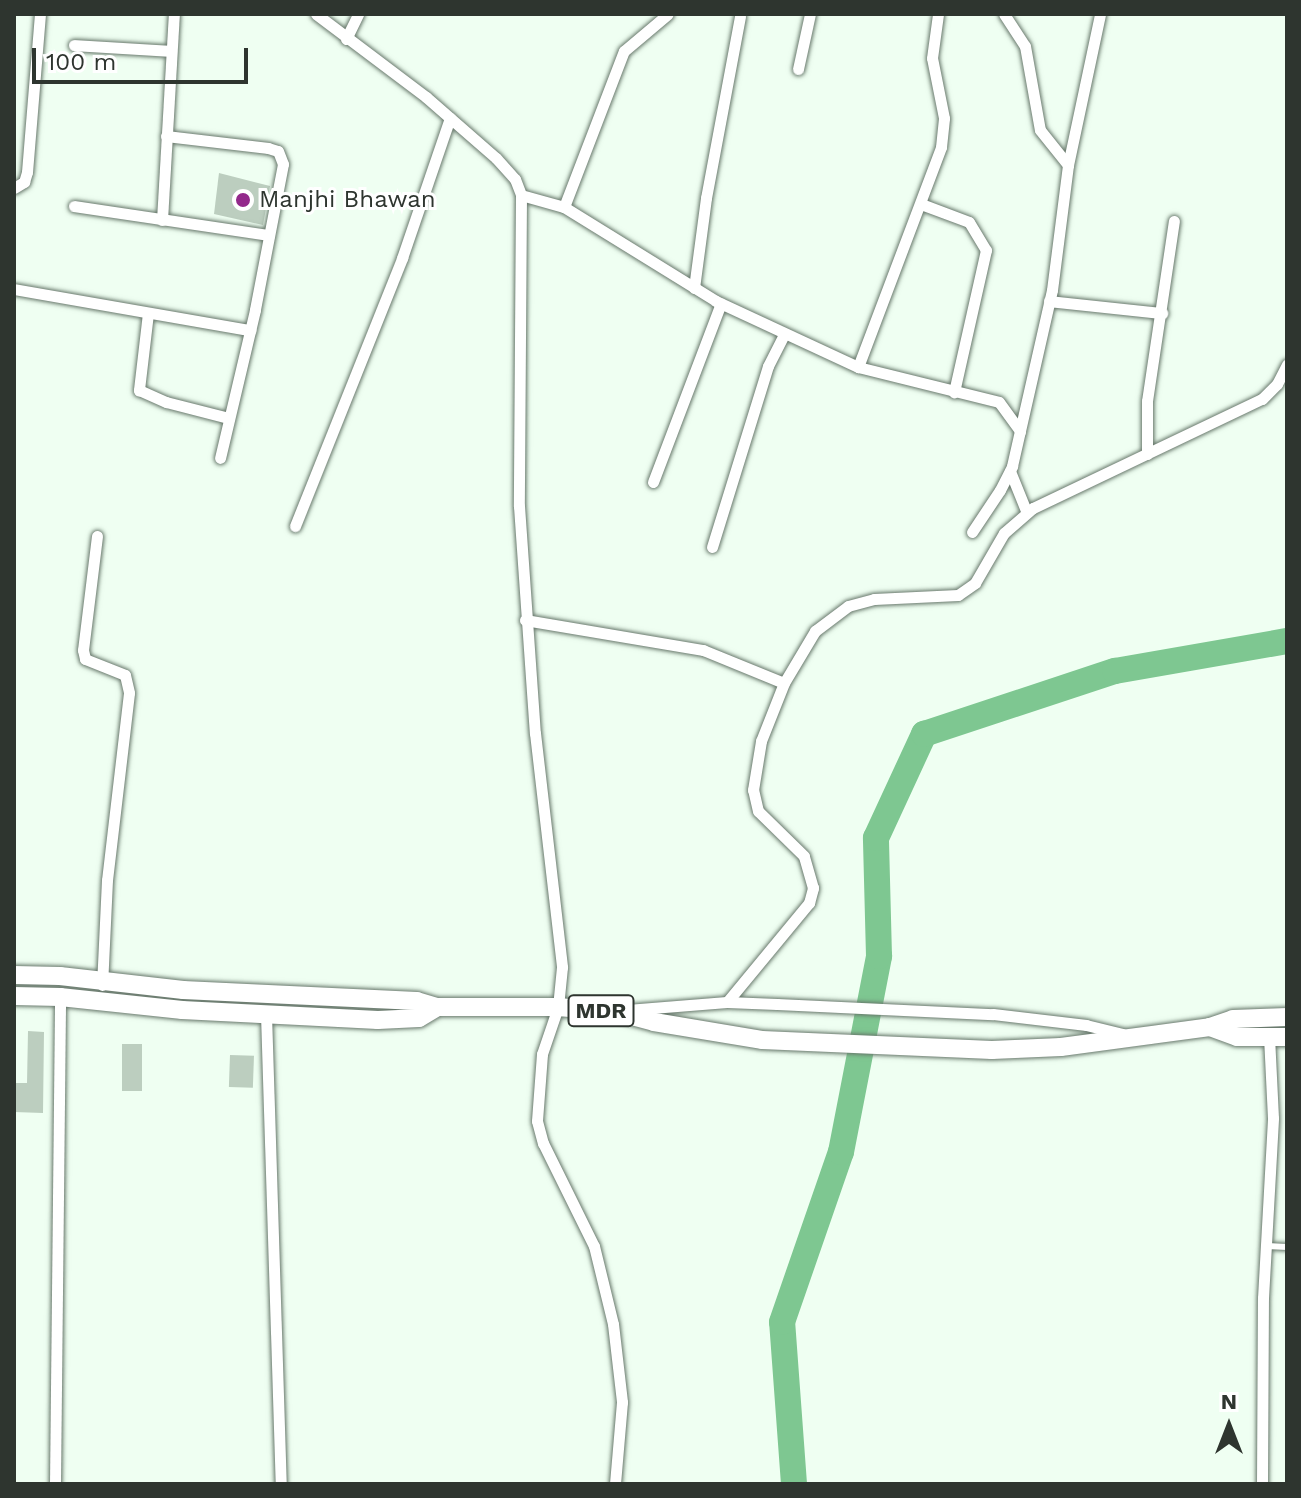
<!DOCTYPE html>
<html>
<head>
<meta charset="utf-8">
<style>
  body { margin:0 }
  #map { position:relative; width:1301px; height:1498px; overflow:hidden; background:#effff2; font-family:"Work Sans",sans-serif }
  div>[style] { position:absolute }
  .river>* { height:26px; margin:-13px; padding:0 13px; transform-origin:13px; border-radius:13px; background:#7ec791 }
  .building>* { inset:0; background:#bccebf; transform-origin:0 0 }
  .roads { filter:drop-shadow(0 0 2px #68796c) drop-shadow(0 0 2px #68796c) }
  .lane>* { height:6px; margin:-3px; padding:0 3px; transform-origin:3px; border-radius:3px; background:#fff }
  .street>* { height:11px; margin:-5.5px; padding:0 5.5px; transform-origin:5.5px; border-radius:5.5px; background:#fff }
  .primary>* { height:18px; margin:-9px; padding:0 9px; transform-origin:9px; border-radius:9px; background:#fff }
  .dots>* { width:22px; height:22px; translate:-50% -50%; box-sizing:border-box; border:4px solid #fff; border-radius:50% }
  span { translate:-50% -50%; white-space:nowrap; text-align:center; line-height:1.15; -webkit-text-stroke:6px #fff; paint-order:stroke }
  .shield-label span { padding:2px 6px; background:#fff; border:2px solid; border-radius:6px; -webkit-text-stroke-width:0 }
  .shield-label { font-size:22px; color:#2e352f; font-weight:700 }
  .poi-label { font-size:24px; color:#2e352f }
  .left { translate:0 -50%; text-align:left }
  .frame { position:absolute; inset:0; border:16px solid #2e352f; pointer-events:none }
  .north { position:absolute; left:1189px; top:1386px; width:80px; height:80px; -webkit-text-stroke:6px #fff; paint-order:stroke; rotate:0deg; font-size:22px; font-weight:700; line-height:32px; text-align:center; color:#2e352f }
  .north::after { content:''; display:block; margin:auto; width:28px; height:36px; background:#2e352f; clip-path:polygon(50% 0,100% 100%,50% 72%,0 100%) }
  .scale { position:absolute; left:32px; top:48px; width:216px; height:36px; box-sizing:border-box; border:4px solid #2e352f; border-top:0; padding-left:10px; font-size:24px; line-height:28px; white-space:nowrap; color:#2e352f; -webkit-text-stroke:6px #fff; paint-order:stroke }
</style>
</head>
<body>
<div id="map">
  <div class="river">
    <div style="left:794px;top:1484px;width:162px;rotate:-94.2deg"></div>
    <div style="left:782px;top:1322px;width:180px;rotate:-70.9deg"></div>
    <div style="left:841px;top:1152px;width:200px;rotate:-79deg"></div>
    <div style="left:879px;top:956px;width:118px;rotate:-91.5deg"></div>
    <div style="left:876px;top:838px;width:115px;rotate:-65.2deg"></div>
    <div style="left:924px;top:734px;width:201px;rotate:-18.3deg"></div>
    <div style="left:1115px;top:671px;width:175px;rotate:-9.9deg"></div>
  </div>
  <div class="building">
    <div style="clip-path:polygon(219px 173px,270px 186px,263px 225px,214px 214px)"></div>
    <div style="clip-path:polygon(28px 1031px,44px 1032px,43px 1113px,14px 1112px,15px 1083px,27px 1083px)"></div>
    <div style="left:122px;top:1044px;width:20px;height:47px"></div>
    <div style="left:230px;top:1055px;width:24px;height:32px;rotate:2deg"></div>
  </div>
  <div class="roads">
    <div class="lane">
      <div style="left:1267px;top:1246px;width:20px;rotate:3deg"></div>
    </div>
    <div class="street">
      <div style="left:316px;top:14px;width:138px;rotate:37deg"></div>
      <div style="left:426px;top:97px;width:93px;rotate:41.1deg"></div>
      <div style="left:496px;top:158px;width:28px;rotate:48deg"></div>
      <div style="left:515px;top:179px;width:17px;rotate:69deg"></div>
      <div style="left:521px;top:195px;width:311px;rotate:90.4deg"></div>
      <div style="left:519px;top:506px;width:228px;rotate:86deg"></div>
      <div style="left:535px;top:733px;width:236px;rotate:83.4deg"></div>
      <div style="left:562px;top:967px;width:40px;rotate:95.7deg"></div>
      <div style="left:558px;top:1007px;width:50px;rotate:108.8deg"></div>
      <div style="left:542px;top:1054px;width:67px;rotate:94.3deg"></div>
      <div style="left:537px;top:1121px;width:23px;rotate:75deg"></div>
      <div style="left:543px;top:1143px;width:115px;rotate:63.7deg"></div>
      <div style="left:594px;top:1246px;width:80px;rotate:76.3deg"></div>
      <div style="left:613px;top:1324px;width:79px;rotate:83.4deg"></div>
      <div style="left:622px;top:1402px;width:82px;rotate:94.9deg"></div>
      <div style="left:1004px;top:14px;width:38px;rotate:57deg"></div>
      <div style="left:1025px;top:46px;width:85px;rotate:79.9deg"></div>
      <div style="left:1040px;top:130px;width:45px;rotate:51.3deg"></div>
      <div style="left:346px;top:39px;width:28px;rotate:-64deg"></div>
      <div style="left:74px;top:45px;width:97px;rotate:3.5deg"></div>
      <div style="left:798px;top:69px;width:56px;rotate:-77.7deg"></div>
      <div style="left:166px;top:136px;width:103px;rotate:6.7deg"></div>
      <div style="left:268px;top:148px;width:10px;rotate:17deg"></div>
      <div style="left:278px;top:151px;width:14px;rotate:69deg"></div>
      <div style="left:283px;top:164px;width:149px;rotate:100.9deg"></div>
      <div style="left:255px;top:310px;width:152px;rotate:103.3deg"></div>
      <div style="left:14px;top:188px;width:12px;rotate:-31deg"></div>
      <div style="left:24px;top:182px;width:10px;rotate:-73deg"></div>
      <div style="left:27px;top:172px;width:159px;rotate:-85.3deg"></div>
      <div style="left:521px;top:195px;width:45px;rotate:15.6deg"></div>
      <div style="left:564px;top:207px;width:179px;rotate:31.7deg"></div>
      <div style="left:716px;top:301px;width:157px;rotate:24.9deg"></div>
      <div style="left:858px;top:367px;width:145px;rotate:13.9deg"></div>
      <div style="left:999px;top:402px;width:36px;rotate:54deg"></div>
      <div style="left:921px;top:204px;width:51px;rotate:20.6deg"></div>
      <div style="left:969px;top:222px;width:33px;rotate:59deg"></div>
      <div style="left:986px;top:250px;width:146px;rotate:102.7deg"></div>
      <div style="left:74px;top:206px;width:197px;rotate:8.5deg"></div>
      <div style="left:564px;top:207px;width:167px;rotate:-69deg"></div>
      <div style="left:624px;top:51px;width:57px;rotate:-40.1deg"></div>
      <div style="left:162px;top:220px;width:206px;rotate:-86.7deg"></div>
      <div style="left:694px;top:288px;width:91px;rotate:-82.4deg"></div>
      <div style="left:706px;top:198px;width:185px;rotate:-79.4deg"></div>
      <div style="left:14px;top:289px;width:240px;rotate:9.9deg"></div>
      <div style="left:1049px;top:301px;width:114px;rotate:6.1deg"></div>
      <div style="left:148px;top:313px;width:78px;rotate:96.7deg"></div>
      <div style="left:139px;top:390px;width:30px;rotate:24deg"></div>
      <div style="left:166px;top:402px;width:65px;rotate:14.3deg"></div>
      <div style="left:858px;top:367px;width:235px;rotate:-69.3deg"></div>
      <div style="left:941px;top:147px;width:29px;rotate:-84deg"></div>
      <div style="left:944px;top:118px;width:61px;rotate:-101.3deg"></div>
      <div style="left:932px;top:58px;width:44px;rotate:-82.2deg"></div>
      <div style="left:1147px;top:454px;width:53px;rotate:-90deg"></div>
      <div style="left:1147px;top:401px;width:182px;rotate:-81.5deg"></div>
      <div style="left:1010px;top:471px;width:45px;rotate:68deg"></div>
      <div style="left:653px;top:482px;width:191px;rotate:-69.2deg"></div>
      <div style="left:295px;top:526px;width:289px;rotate:-68.2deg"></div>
      <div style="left:402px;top:258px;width:148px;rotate:-71.1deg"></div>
      <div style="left:972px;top:532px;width:50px;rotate:-56.3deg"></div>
      <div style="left:1000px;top:490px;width:27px;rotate:-63deg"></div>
      <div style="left:1012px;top:466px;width:180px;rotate:-77.2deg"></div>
      <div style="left:1052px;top:290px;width:126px;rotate:-82.7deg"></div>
      <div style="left:1068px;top:165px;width:154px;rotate:-78deg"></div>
      <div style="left:97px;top:536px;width:115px;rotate:97deg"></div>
      <div style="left:83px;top:650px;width:9px;rotate:77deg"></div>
      <div style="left:85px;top:659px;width:43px;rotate:21.8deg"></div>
      <div style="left:125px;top:675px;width:18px;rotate:77deg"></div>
      <div style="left:129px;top:693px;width:188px;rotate:96.7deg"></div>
      <div style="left:107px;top:880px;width:105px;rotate:92.7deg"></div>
      <div style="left:712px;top:547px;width:189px;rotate:-72.8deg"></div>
      <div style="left:768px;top:366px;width:35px;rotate:-63deg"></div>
      <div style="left:525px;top:620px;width:181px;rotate:9.6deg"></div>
      <div style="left:703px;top:650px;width:87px;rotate:22.2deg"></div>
      <div style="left:727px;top:1002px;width:129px;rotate:-50.4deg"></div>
      <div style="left:809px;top:903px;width:16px;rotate:-75deg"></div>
      <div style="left:813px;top:888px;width:33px;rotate:-106deg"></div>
      <div style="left:804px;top:856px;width:64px;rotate:-135.6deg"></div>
      <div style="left:758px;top:811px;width:22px;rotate:-103deg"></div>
      <div style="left:753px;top:790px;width:50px;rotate:-80.7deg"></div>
      <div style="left:761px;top:741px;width:62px;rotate:-68.4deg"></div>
      <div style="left:784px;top:683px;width:61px;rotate:-59.2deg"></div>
      <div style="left:815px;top:631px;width:41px;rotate:-37.1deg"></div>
      <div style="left:848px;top:606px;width:27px;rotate:-15deg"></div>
      <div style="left:874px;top:599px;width:84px;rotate:-2.7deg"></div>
      <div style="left:958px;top:595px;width:21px;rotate:-35deg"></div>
      <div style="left:975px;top:583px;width:58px;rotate:-59.9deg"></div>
      <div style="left:1004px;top:533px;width:38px;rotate:-41deg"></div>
      <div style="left:1033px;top:508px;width:254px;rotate:-25.5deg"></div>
      <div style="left:1262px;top:399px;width:21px;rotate:-45deg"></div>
      <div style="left:1277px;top:384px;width:22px;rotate:-63deg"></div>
      <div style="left:627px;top:1010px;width:100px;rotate:-4.6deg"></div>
      <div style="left:727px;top:1002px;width:50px;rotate:2.3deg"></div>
      <div style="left:777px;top:1004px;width:216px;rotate:2.7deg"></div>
      <div style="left:993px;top:1014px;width:94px;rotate:6.7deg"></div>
      <div style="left:1086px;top:1025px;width:38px;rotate:14deg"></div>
      <div style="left:266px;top:1014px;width:470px;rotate:88.2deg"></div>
      <div style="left:55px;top:1484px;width:491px;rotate:-89.4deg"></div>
      <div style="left:1262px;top:1484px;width:186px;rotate:-89.7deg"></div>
      <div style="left:1263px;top:1298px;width:180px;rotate:-86.8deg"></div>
      <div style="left:1273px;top:1118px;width:82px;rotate:-92.8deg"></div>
    </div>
    <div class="primary">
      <div style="left:14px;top:975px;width:46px;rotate:1.2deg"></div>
      <div style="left:60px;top:976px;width:124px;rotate:6.5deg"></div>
      <div style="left:183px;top:990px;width:234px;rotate:2.7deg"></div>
      <div style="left:417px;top:1001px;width:21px;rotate:17deg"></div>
      <div style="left:437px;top:1007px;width:121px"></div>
      <div style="left:558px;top:1007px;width:59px;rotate:4.8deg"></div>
      <div style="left:617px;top:1012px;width:38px;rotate:15deg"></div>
      <div style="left:654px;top:1022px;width:109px;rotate:9.5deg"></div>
      <div style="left:762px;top:1040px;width:230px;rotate:2.5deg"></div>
      <div style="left:992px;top:1050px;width:69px;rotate:-2.5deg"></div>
      <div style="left:1061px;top:1047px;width:150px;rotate:-7.6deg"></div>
      <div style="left:1210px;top:1027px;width:24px;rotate:-19deg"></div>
      <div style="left:1233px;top:1019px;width:54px;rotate:-2.1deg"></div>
      <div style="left:14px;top:996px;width:46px;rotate:1.2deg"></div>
      <div style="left:60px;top:997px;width:123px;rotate:6.1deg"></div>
      <div style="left:182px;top:1010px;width:196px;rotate:2.9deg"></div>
      <div style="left:378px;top:1020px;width:41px;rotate:-2.8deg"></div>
      <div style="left:419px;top:1018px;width:21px;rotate:-31deg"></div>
      <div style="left:1210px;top:1027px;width:29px;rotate:20deg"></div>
      <div style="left:1237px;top:1037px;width:50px"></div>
    </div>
  </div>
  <div class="dots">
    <div style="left:243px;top:200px;background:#93288b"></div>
  </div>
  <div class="shield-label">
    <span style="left:601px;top:1011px">MDR</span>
  </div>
  <div class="poi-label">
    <span class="left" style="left:259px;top:200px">Manjhi Bhawan</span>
  </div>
  <div class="frame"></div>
  <div class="north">N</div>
  <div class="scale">100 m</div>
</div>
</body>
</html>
